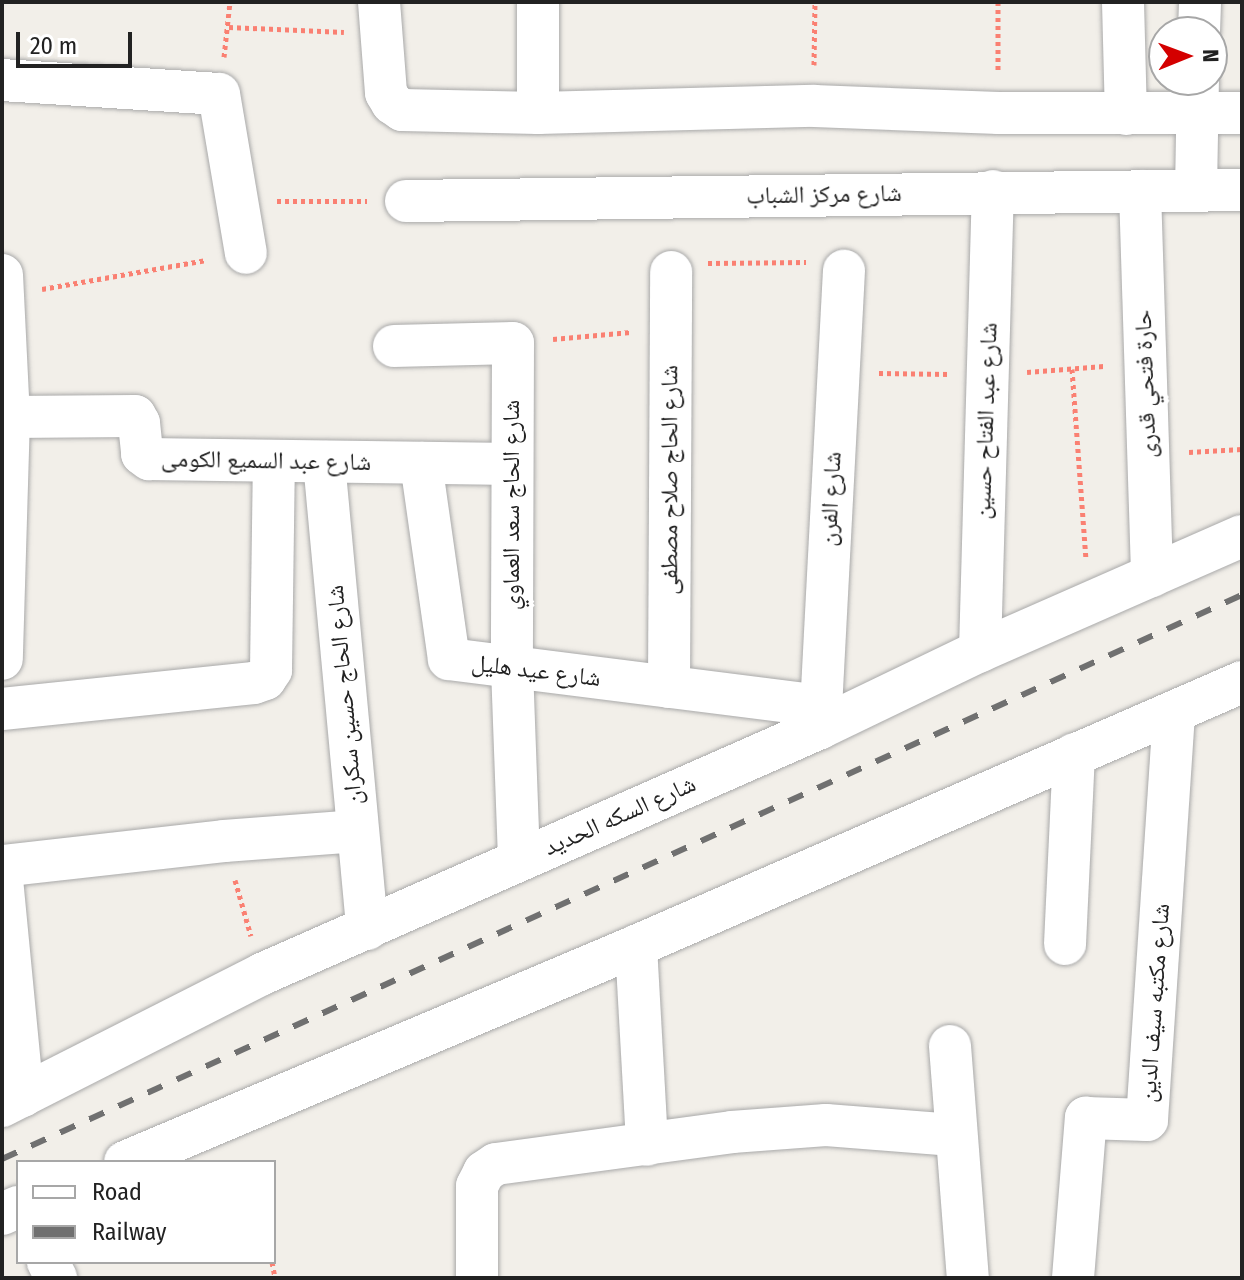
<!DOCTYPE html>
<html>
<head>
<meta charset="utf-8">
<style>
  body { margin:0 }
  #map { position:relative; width:1244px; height:1280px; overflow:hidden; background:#f2efe9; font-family:"Fira Sans Condensed","Noto Naskh Arabic",sans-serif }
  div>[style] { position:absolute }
  .path>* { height:5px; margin-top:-2.5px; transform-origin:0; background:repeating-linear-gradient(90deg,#fa8072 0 4px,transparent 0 8px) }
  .roads { filter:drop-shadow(0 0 2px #a9a9a9) drop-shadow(0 0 2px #a9a9a9) }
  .minor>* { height:42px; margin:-21px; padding:0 21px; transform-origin:21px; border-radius:21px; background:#fff }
  .rail>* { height:6px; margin-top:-3px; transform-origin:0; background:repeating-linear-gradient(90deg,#707070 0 16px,transparent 0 32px) }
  span { translate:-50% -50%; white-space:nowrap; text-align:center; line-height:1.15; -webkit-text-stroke:8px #fff; paint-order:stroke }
  .street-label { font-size:24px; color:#222 }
  .frame { position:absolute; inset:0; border:4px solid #222; pointer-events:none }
  .legend { position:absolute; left:16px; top:1160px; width:260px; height:104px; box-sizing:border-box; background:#fff; border:2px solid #a7a7a7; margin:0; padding:10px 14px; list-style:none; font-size:24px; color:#222 }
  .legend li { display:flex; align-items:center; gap:16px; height:40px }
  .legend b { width:40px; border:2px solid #a7a7a7 }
  .north { position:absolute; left:1148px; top:16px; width:80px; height:80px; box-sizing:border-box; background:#fff; border:2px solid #a7a7a7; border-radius:50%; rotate:89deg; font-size:22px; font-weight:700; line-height:32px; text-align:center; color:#222 }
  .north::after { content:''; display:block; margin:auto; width:28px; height:36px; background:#d40000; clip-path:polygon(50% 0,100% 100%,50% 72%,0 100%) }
  .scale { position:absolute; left:16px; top:32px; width:116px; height:36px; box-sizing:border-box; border:4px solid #222; border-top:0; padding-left:10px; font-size:24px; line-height:28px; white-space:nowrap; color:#222; -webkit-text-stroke:6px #fff; paint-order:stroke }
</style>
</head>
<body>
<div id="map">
  <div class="path">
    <div style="left:998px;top:2px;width:70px;rotate:90deg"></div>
    <div style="left:229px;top:27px;width:115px;rotate:2.5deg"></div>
    <div style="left:224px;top:57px;width:55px;rotate:-83.8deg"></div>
    <div style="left:814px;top:65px;width:63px;rotate:-89.1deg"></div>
    <div style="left:277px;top:201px;width:90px"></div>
    <div style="left:708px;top:263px;width:98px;rotate:-0.6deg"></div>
    <div style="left:42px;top:289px;width:167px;rotate:-10deg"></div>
    <div style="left:553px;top:339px;width:78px;rotate:-5.1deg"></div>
    <div style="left:1072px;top:369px;width:191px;rotate:85.8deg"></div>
    <div style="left:1027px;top:372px;width:77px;rotate:-4.5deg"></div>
    <div style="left:879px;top:373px;width:70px;rotate:0.8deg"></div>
    <div style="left:1189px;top:452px;width:53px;rotate:-3.2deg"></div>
    <div style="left:235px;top:880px;width:58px;rotate:74.1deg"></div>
    <div style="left:272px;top:1262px;width:16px;rotate:79deg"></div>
  </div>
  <div class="roads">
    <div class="minor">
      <div style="left:379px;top:2px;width:91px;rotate:85.6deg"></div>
      <div style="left:386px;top:93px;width:12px;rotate:59deg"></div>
      <div style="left:392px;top:103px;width:12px;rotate:35deg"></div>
      <div style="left:402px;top:110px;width:136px;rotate:1.3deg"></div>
      <div style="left:538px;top:113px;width:276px;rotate:-1.5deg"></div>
      <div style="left:814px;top:106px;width:185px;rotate:2.2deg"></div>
      <div style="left:999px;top:113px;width:243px"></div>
      <div style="left:1123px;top:2px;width:112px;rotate:88.5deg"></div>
      <div style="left:1199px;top:32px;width:30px;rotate:-88deg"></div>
      <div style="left:2px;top:80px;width:217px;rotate:3.7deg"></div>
      <div style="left:219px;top:94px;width:161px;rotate:80.4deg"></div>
      <div style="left:538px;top:113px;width:111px;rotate:-90deg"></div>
      <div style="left:1140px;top:191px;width:385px;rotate:88.2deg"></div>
      <div style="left:1196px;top:191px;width:111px;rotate:-89deg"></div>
      <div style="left:406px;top:201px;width:836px;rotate:-0.75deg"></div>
      <div style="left:2px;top:275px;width:142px;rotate:87.2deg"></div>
      <div style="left:9px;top:417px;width:242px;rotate:91.7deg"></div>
      <div style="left:394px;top:346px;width:119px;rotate:-1.4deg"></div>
      <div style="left:513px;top:343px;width:325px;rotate:90.2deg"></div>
      <div style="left:512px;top:668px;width:192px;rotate:87.9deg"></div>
      <div style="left:9px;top:417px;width:126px;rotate:-0.5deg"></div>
      <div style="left:135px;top:416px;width:8px;rotate:60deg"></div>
      <div style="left:139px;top:423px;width:31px;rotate:84deg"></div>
      <div style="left:142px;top:454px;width:9px;rotate:36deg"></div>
      <div style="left:149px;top:459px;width:362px;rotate:0.8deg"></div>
      <div style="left:324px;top:462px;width:469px;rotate:84.7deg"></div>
      <div style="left:421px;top:463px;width:198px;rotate:81.9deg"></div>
      <div style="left:449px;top:659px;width:374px;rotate:7.2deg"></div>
      <div style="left:980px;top:651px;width:460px;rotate:-88.4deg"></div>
      <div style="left:669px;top:687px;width:415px;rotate:-89.7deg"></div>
      <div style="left:2px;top:709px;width:253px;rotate:-5.9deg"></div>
      <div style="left:254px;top:683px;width:12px;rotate:-20deg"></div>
      <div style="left:265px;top:679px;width:11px;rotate:-56deg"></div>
      <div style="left:271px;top:670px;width:209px;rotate:-89.2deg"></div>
      <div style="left:820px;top:728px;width:458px;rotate:-87deg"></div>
      <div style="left:2px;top:866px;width:223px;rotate:-6.4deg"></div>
      <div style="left:224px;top:841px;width:134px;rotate:-4.3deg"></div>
      <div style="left:2px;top:879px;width:218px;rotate:84.5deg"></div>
      <div style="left:1065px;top:944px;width:190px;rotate:-87.3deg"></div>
      <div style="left:636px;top:946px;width:199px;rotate:86.8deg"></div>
      <div style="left:950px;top:1046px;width:233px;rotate:85.6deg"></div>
      <div style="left:2px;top:1106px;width:292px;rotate:-26.9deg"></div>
      <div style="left:262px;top:974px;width:610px;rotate:-23.79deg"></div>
      <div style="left:820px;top:728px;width:178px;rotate:-25.7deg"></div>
      <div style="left:980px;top:651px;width:286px;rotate:-23.7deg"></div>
      <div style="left:125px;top:1162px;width:555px;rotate:-22.91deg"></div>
      <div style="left:636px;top:946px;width:661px;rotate:-23.54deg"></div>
      <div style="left:2px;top:1214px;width:17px;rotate:-24deg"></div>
      <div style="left:48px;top:1262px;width:18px;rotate:63deg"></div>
      <div style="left:477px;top:1278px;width:92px;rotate:-90deg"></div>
      <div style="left:477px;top:1186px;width:16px;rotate:-63deg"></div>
      <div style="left:484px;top:1172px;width:14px;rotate:-34deg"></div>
      <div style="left:496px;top:1164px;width:238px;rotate:-7.7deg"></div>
      <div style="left:732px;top:1132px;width:94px;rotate:-4.3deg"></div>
      <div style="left:826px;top:1125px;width:128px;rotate:4.5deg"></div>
      <div style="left:1073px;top:1278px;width:161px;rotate:-85.4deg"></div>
      <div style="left:1086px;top:1118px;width:61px;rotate:1.9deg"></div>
      <div style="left:1147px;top:1120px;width:409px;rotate:-86.2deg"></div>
    </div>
  </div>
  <div class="rail">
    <div style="left:2px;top:1159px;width:1362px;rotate:-24.46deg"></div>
  </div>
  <div class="street-label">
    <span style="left:824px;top:195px;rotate:-1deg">شارع مركز الشباب</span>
    <span style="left:1146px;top:384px;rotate:-92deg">حارة فتحي قدرى</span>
    <span style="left:986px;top:421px;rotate:-88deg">شارع عبد الفتاح حسين</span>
    <span style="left:266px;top:461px;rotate:1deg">شارع عبد السميع الكومى</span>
    <span style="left:670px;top:480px;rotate:-90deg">شارع الحاج صلاح مصطفى</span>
    <span style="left:831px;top:499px;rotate:-87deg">شارع الفرن</span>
    <span style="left:512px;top:505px;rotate:-90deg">شارع الحاج سعد العماوي</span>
    <span style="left:536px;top:671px;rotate:7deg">شارع عيد هليل</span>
    <span style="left:345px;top:695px;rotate:-95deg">شارع الحاج حسين سكران</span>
    <span style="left:620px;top:816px;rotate:-24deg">شارع السكه الحديد</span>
    <span style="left:1155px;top:1003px;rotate:-86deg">شارع مكتبه سيف الدين</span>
  </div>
  <div class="frame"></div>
  <ul class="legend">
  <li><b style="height:10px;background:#fff"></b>Road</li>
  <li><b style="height:10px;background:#707070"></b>Railway</li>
  </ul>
  <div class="north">N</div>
  <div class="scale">20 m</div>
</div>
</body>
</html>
